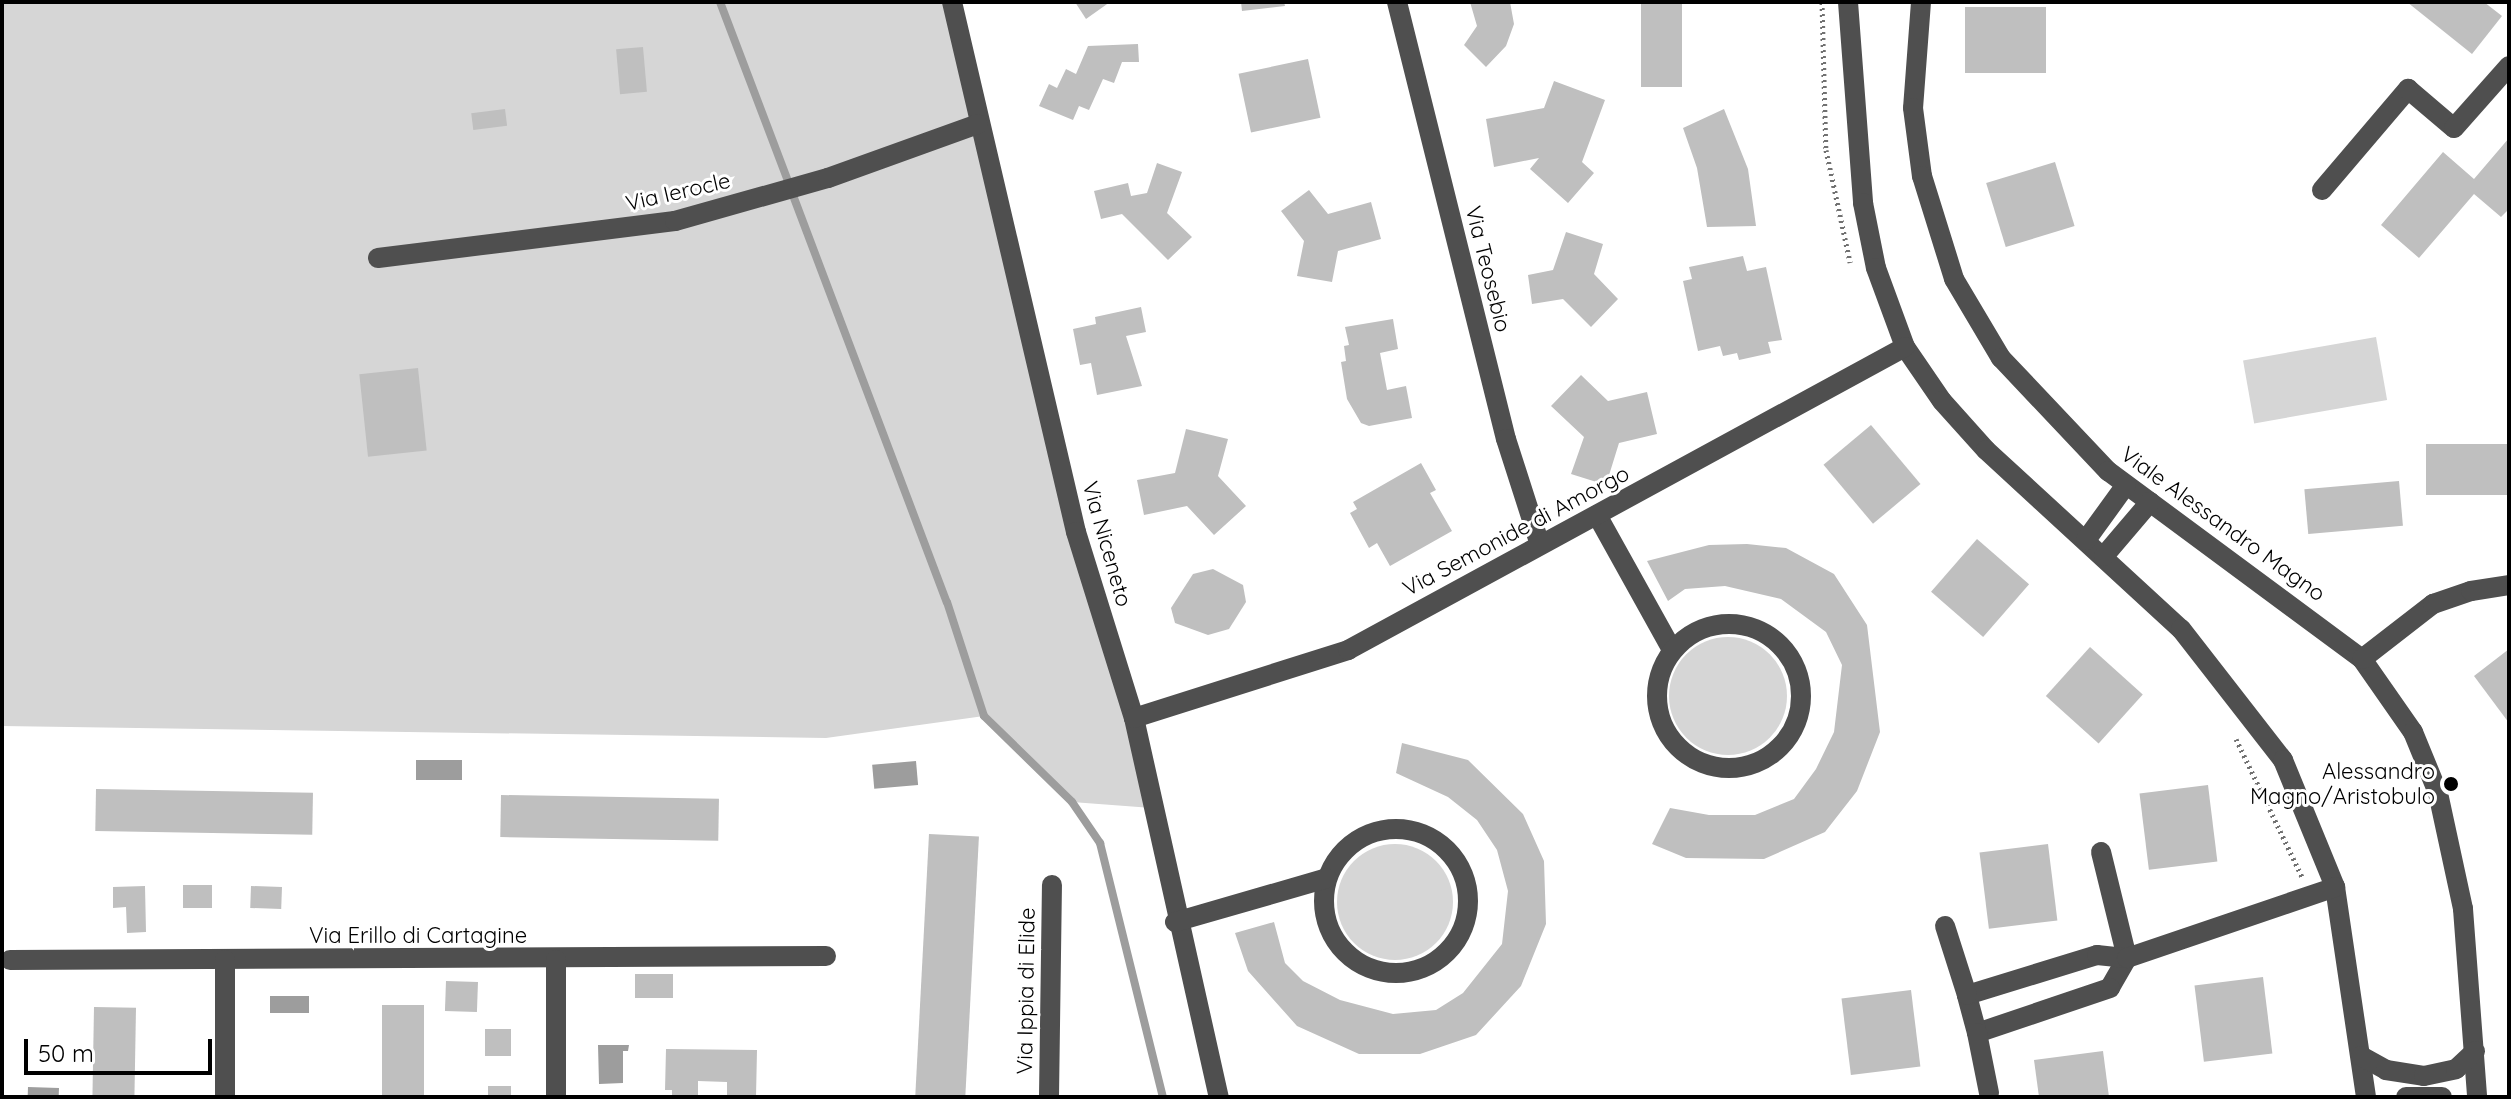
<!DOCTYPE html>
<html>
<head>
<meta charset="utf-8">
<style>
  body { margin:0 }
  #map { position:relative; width:2511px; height:1099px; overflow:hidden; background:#fff; font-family:Quicksand,sans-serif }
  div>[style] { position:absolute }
  .green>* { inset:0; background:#d6d6d6; transform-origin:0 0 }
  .round { border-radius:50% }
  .water>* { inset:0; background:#9d9d9d; transform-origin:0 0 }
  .stream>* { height:8px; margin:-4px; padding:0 4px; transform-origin:4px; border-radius:4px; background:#9d9d9d }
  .building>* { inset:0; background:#bfbfbf; transform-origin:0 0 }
  .path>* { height:5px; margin-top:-2.5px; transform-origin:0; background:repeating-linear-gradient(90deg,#717171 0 2px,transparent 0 6px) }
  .minor>* { height:20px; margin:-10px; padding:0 10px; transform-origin:10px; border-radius:10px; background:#4f4f4f }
  .minor>.ring { margin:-10px; padding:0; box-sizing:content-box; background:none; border:20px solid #4f4f4f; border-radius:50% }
  .dots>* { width:22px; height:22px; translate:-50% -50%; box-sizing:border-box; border:4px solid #fff; border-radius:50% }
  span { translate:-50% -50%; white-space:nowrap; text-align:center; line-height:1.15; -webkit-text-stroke:6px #fff; paint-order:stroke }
  .street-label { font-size:22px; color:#000 }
  .poi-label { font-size:22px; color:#000 }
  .right { translate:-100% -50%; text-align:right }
  .frame { position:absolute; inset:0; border:4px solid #000; pointer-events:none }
  .scale { position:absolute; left:24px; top:1039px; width:188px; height:36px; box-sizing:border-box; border:4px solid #000; border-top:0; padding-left:10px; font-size:24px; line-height:28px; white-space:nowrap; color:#000; -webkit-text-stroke:6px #fff; paint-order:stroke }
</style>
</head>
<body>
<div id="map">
  <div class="green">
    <div style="clip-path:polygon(2px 2px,952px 2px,1152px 808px,1072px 802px,984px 716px,826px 738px,2px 726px)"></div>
    <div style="left:2376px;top:337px;width:64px;height:135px;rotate:80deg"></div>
    <div class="round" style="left:1669px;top:637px;width:118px;height:118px"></div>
    <div class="round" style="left:1337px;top:844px;width:116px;height:116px"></div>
  </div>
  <div class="water">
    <div style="left:416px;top:760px;width:46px;height:20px"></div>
    <div style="left:916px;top:761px;width:24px;height:44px;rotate:85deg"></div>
    <div style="left:270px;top:996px;width:39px;height:17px"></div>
    <div style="clip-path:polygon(598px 1045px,629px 1045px,628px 1051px,623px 1051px,623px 1083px,599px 1084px)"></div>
    <div style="left:28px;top:1087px;width:31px;height:10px;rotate:2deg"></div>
  </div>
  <div class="stream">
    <div style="left:720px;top:2px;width:191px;rotate:69.2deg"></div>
    <div style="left:794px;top:198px;width:432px;rotate:69.3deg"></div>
    <div style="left:947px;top:602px;width:120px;rotate:72deg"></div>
    <div style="left:984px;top:716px;width:123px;rotate:44.3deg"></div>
    <div style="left:1072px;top:802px;width:50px;rotate:55.7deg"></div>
    <div style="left:1100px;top:843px;width:262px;rotate:76.1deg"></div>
  </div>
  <div class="building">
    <div style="clip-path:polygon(1075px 2px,1110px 2px,1086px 19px)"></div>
    <div style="clip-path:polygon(1241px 2px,1284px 2px,1285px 6px,1242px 11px)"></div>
    <div style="clip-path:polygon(1470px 2px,1510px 2px,1514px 24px,1506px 46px,1486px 67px,1464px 45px,1477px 26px)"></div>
    <div style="left:1641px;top:2px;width:41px;height:85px"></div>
    <div style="clip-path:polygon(2407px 2px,2484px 2px,2502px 16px,2472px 54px)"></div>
    <div style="left:1965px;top:7px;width:81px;height:66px"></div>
    <div style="clip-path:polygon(1138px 44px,1139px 62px,1122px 62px,1114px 83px,1103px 79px,1089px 110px,1079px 106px,1073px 120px,1039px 106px,1049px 84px,1057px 88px,1066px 69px,1076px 74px,1088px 46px)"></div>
    <div style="left:643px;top:47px;width:45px;height:27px;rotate:85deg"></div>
    <div style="left:1308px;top:59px;width:60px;height:71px;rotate:78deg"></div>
    <div style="clip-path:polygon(1554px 81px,1605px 100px,1582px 162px,1594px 173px,1568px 203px,1530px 169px,1539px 158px,1494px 167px,1486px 119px,1544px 108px)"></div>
    <div style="left:505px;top:109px;width:17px;height:34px;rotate:83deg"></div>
    <div style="clip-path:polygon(1724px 109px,1748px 169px,1756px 226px,1707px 227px,1697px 168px,1683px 128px)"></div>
    <div style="clip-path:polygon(2509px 138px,2509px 209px,2501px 217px,2474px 194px,2419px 258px,2381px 225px,2443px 152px,2474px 179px)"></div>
    <div style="left:2055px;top:162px;width:67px;height:72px;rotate:73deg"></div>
    <div style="clip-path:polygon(1157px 163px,1182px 172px,1167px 213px,1192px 237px,1168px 260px,1122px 214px,1101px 219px,1094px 191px,1128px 183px,1131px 196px,1147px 193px)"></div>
    <div style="clip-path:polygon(1309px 190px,1328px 214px,1371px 202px,1381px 239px,1338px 251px,1332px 282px,1297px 276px,1304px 241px,1281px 211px)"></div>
    <div style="clip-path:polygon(1566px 232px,1603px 244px,1594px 274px,1618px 299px,1591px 327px,1563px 299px,1532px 304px,1528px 275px,1553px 270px)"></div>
    <div style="clip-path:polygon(1743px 256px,1747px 271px,1766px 267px,1782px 340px,1768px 342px,1771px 353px,1739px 360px,1737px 353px,1723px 356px,1720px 346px,1698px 351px,1683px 281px,1692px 279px,1689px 267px)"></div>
    <div style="clip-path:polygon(1141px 307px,1146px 332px,1126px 336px,1142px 386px,1097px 395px,1091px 363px,1080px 365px,1073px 329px,1096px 324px,1095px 317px)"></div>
    <div style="clip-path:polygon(1393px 319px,1398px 349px,1380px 353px,1387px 390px,1406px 386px,1412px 418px,1369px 426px,1361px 423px,1347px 399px,1341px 362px,1346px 361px,1344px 346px,1349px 345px,1345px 327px)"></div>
    <div style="left:418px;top:368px;width:83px;height:59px;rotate:84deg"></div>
    <div style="clip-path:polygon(1581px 375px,1608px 401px,1647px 392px,1657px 434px,1619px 443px,1606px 485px,1571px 474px,1584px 437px,1551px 406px)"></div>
    <div style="left:1871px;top:425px;width:77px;height:62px;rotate:50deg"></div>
    <div style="clip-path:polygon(1186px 429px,1228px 439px,1218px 476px,1246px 506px,1214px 535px,1187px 506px,1144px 515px,1137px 480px,1175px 473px)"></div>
    <div style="left:2509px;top:444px;width:51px;height:83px;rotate:90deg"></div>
    <div style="clip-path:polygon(1421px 463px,1436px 490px,1430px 493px,1452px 531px,1390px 566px,1377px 543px,1369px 548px,1350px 513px,1357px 509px,1353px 502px)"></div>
    <div style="left:2399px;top:481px;width:45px;height:95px;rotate:85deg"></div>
    <div style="left:1977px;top:539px;width:69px;height:70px;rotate:41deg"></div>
    <div style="clip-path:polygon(1747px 544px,1786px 548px,1834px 574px,1867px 625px,1880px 732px,1857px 791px,1825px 832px,1764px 859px,1686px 858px,1652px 844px,1670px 808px,1709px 815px,1755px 815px,1794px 799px,1816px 769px,1834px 732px,1842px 665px,1826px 632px,1781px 599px,1725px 586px,1685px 589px,1668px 601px,1647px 561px,1709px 545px)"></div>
    <div style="clip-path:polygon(1213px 569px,1243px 585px,1246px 602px,1229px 629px,1208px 635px,1175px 623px,1171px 608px,1193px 574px)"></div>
    <div style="left:2090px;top:647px;width:71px;height:66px;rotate:42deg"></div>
    <div style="clip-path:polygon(2509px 649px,2509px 723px,2474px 676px)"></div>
    <div style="clip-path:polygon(1402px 743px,1468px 760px,1523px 814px,1544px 861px,1546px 924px,1521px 986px,1476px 1035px,1420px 1054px,1359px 1054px,1297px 1026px,1248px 971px,1235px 933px,1274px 922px,1285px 963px,1303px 981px,1340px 1000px,1393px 1014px,1436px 1010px,1463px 993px,1502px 944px,1508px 891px,1497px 850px,1477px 820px,1448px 797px,1396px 773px)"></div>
    <div style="left:2208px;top:785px;width:77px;height:69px;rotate:83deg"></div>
    <div style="left:96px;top:789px;width:217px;height:42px;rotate:1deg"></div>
    <div style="left:501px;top:795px;width:218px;height:42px;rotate:1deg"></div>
    <div style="left:929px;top:834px;width:50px;height:263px;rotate:3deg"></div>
    <div style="left:2048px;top:844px;width:77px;height:69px;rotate:83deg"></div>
    <div style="left:183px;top:885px;width:29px;height:23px"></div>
    <div style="clip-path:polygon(145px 886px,146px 932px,127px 933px,126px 907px,113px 908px,113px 887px)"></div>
    <div style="left:251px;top:886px;width:31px;height:22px;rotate:2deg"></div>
    <div style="left:635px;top:974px;width:38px;height:24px"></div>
    <div style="left:2263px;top:977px;width:77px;height:69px;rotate:83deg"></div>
    <div style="left:446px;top:981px;width:32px;height:30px;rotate:2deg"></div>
    <div style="left:1911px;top:990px;width:77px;height:70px;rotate:83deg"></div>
    <div style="left:382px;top:1005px;width:42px;height:92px"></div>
    <div style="left:94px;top:1007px;width:42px;height:90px;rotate:1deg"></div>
    <div style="left:485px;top:1029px;width:26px;height:27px"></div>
    <div style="clip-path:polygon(666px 1049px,757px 1050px,756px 1097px,727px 1097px,727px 1082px,698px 1081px,698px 1097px,672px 1097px,672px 1090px,665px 1090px)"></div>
    <div style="clip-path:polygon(2103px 1051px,2109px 1097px,2039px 1097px,2034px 1060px)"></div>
    <div style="left:488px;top:1086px;width:23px;height:11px"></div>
  </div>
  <div class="path">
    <div style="left:1822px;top:2px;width:148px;rotate:88.5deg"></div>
    <div style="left:1826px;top:150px;width:115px;rotate:77.9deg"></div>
    <div style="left:2236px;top:739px;width:153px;rotate:64.4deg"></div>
  </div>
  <div class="minor">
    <div style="left:952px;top:2px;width:544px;rotate:76.83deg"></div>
    <div style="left:1076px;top:532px;width:195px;rotate:72.7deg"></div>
    <div style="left:1134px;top:718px;width:388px;rotate:77.4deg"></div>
    <div style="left:1397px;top:2px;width:450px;rotate:76deg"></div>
    <div style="left:1506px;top:439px;width:111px;rotate:72.2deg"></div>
    <div style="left:1848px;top:2px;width:202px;rotate:85.7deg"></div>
    <div style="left:1863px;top:203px;width:66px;rotate:78.7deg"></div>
    <div style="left:1876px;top:268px;width:84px;rotate:69.8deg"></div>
    <div style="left:1905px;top:347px;width:65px;rotate:55.6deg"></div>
    <div style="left:1942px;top:401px;width:66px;rotate:48.1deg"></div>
    <div style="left:1986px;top:450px;width:265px;rotate:42.6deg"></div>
    <div style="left:2181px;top:629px;width:166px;rotate:52.1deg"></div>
    <div style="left:2283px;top:760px;width:137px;rotate:67.7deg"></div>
    <div style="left:2335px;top:887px;width:212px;rotate:81.6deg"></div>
    <div style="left:1921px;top:2px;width:106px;rotate:94.3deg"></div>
    <div style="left:1913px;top:108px;width:69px;rotate:82.5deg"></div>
    <div style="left:1922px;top:176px;width:108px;rotate:72.7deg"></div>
    <div style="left:1954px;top:279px;width:92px;rotate:59.3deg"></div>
    <div style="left:2001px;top:358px;width:156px;rotate:46.6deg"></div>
    <div style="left:2108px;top:471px;width:316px;rotate:36.5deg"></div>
    <div style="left:2362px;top:659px;width:89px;rotate:55.1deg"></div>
    <div style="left:2413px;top:732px;width:66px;rotate:67.7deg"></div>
    <div style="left:2438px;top:793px;width:119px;rotate:77.8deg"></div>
    <div style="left:2463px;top:909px;width:189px;rotate:85.7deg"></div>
    <div style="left:2322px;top:190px;width:133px;rotate:-49.6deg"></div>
    <div style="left:2408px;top:89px;width:60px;rotate:40.3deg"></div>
    <div style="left:2454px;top:128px;width:83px;rotate:-48.4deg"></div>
    <div style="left:378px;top:258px;width:299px;rotate:-7.1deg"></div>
    <div style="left:675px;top:221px;width:159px;rotate:-15.7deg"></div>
    <div style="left:828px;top:178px;width:159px;rotate:-19.8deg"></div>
    <div style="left:1597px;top:515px;width:154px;rotate:60.9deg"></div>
    <div style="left:2086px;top:540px;width:68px;rotate:-54deg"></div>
    <div style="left:2104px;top:556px;width:71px;rotate:-49.6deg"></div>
    <div class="ring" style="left:1657px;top:624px;width:124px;height:124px"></div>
    <div style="left:2362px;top:659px;width:90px;rotate:-37.8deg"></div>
    <div style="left:2433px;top:604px;width:40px;rotate:-18.9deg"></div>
    <div style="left:2471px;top:591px;width:38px;rotate:-9deg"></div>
    <div style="left:1134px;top:718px;width:225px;rotate:-17.6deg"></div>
    <div style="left:1348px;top:650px;width:634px;rotate:-28.55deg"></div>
    <div class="ring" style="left:1324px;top:829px;width:124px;height:124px"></div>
    <div style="left:2101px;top:852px;width:109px;rotate:76.2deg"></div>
    <div style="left:2127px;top:958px;width:34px;rotate:120deg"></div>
    <div style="left:2110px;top:988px;width:140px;rotate:161.3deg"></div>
    <div style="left:1977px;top:1033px;width:39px;rotate:-105deg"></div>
    <div style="left:1967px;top:995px;width:136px;rotate:-17.1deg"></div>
    <div style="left:2097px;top:955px;width:30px;rotate:6deg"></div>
    <div style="left:2127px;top:958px;width:220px;rotate:-18.8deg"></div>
    <div style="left:1175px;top:922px;width:158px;rotate:-16.1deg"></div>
    <div style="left:1945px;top:926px;width:72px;rotate:72.3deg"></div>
    <div style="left:10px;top:960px;width:816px;rotate:-0.28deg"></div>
    <div style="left:1977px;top:1033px;width:61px;rotate:78.7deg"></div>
    <div style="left:2361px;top:1056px;width:29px;rotate:29deg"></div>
    <div style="left:2386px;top:1070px;width:38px;rotate:9deg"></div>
    <div style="left:2424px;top:1076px;width:33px;rotate:-12deg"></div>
    <div style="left:2456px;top:1069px;width:26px;rotate:-43deg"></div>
    <div style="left:225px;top:1097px;width:137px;rotate:-90deg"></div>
    <div style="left:556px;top:1097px;width:137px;rotate:-90deg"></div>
    <div style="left:1049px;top:1097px;width:212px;rotate:-89.2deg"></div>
    <div style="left:2406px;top:1097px;width:36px"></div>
  </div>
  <div class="dots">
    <div style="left:2451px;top:784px;background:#000"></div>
  </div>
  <div class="street-label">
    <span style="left:678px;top:192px;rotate:-13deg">Via Ierocle</span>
    <span style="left:1488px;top:269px;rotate:76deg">Via Teosebio</span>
    <span style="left:2223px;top:524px;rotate:36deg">Viale Alessandro Magno</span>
    <span style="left:1516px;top:531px;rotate:-28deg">Via Semonide di Amorgo</span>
    <span style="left:1107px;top:544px;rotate:74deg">Via Niceneto</span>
    <span style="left:418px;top:936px">Via Erillo di Cartagine</span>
    <span style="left:1026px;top:991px;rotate:-89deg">Via Ippia di Elide</span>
  </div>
  <div class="poi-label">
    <span class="right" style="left:2435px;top:784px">Alessandro<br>Magno/Aristobulo</span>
  </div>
  <div class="frame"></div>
  <div class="scale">50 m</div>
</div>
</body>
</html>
